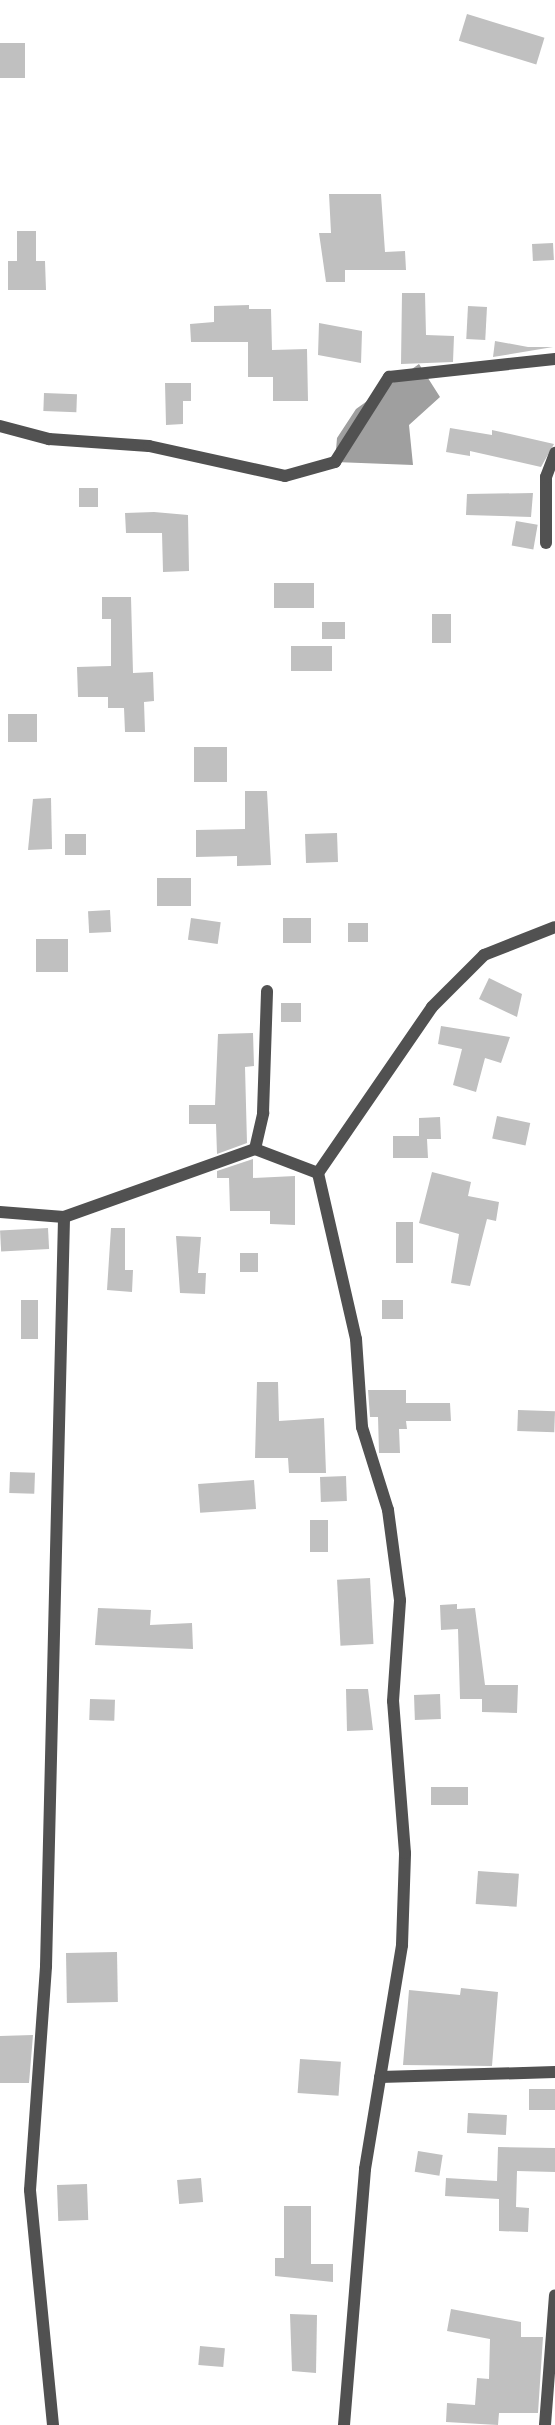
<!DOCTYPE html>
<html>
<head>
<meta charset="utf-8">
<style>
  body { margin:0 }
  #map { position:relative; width:555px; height:2425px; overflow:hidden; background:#fff; font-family:Cabin,sans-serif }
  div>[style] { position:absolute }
  .water>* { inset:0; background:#9f9f9f }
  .building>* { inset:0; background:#c0c0c0; transform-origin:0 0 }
  .street>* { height:12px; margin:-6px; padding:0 6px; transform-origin:6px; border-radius:6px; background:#515151 }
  span { translate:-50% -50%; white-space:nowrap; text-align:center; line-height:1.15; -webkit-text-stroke:4.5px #fff; paint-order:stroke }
</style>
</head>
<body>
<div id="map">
  <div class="water">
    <div style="clip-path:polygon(419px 364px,440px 397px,409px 425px,413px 465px,335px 462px,337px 438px,356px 409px)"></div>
  </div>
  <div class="building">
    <div style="left:467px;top:14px;width:81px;height:28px;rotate:17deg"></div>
    <div style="left:0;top:43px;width:25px;height:35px"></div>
    <div style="clip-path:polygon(329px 194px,381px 194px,385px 252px,405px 251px,406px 270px,345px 270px,345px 282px,326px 282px,319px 233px,331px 233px)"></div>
    <div style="clip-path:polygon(17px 231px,36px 231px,36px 261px,45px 261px,46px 290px,8px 290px,8px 261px,17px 261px)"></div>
    <div style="left:553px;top:243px;width:17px;height:21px;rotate:87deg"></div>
    <div style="clip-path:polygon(402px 293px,425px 293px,426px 335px,454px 336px,453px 362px,401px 364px)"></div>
    <div style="clip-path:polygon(249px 305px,249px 309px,271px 309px,272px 350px,307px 349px,308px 401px,273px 401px,273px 377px,248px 377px,248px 342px,191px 342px,190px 324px,214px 322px,214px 306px)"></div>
    <div style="left:468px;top:306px;width:19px;height:33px;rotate:3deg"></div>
    <div style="clip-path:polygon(319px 323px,362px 331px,361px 363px,318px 355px)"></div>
    <div style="clip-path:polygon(495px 341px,528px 347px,553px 347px,493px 357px)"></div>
    <div style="clip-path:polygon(165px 383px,191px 383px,191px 401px,183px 401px,183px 424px,166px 425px)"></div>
    <div style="left:44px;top:393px;width:33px;height:18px;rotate:2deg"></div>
    <div style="clip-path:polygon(450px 428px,492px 435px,492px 430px,554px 444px,541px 467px,470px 451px,470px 456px,446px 452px)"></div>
    <div style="left:79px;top:488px;width:19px;height:19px"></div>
    <div style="clip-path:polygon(533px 493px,531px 517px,466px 515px,467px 494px)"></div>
    <div style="clip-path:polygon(154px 512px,188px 515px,189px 571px,163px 572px,162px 533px,126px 533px,125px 513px)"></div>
    <div style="left:516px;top:521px;width:22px;height:25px;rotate:10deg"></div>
    <div style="left:314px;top:583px;width:25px;height:40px;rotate:90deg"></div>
    <div style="clip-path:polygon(102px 597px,131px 597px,133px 673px,153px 672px,154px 701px,144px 702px,145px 732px,125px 732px,124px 708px,108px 708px,108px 697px,78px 697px,77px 667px,111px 666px,111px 619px,102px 619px)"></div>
    <div style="left:451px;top:614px;width:29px;height:19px;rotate:90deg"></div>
    <div style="left:322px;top:622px;width:23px;height:17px"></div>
    <div style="left:291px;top:646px;width:41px;height:25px"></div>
    <div style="left:37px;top:714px;width:28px;height:29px;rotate:90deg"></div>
    <div style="left:194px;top:747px;width:33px;height:35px"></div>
    <div style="clip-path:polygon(245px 791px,267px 791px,271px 865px,237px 866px,237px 856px,196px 857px,196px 830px,245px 829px)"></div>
    <div style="clip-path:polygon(51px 798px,52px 849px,28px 850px,33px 799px)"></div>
    <div style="left:337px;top:833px;width:29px;height:32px;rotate:88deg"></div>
    <div style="left:65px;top:834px;width:21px;height:21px"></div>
    <div style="left:157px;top:878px;width:34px;height:28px"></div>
    <div style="left:110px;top:910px;width:22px;height:22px;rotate:87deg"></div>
    <div style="left:191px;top:918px;width:30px;height:22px;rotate:8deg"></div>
    <div style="left:283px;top:918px;width:28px;height:25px"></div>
    <div style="left:348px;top:923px;width:20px;height:19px"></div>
    <div style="left:36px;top:939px;width:32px;height:33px"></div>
    <div style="clip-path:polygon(489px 978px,522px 994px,517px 1017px,479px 999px)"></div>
    <div style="left:281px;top:1003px;width:20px;height:19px"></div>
    <div style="clip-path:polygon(441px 1026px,510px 1037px,501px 1063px,485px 1058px,476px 1092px,453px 1085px,462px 1049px,438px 1044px)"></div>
    <div style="clip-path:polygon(253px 1033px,254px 1066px,245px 1067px,247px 1143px,217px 1154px,216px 1124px,189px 1124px,189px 1105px,215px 1105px,218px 1034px)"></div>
    <div style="left:497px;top:1116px;width:34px;height:23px;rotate:12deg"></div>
    <div style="clip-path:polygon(440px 1117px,441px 1139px,427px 1139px,428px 1158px,393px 1158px,393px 1136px,419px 1136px,419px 1118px)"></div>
    <div style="clip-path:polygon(253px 1159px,253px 1178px,295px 1176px,295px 1225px,270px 1224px,270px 1211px,230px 1211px,229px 1178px,217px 1178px,217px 1171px)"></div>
    <div style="clip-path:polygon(432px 1172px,471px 1182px,468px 1196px,499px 1202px,496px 1221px,487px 1219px,470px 1286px,451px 1283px,459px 1234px,419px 1223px)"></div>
    <div style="left:396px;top:1222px;width:17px;height:41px"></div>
    <div style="left:48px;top:1228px;width:21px;height:48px;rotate:87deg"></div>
    <div style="clip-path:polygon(111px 1228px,125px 1228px,125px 1270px,133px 1270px,132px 1292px,107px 1290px)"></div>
    <div style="clip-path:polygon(176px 1236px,201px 1237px,198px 1273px,206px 1273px,205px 1294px,180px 1293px)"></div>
    <div style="left:258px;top:1253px;width:19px;height:18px;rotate:90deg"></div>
    <div style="left:21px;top:1300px;width:17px;height:39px"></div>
    <div style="left:382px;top:1300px;width:21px;height:19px"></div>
    <div style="clip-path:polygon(257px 1382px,278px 1382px,279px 1421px,324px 1418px,326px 1473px,289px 1473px,288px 1458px,255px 1458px)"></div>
    <div style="clip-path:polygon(368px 1390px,406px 1390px,406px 1403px,450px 1403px,451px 1421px,406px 1421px,407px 1429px,399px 1429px,400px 1453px,379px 1453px,378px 1417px,370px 1417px)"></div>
    <div style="left:518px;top:1410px;width:37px;height:21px;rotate:2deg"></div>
    <div style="left:10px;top:1472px;width:25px;height:21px;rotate:2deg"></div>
    <div style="left:346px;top:1476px;width:25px;height:26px;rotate:88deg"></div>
    <div style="left:254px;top:1480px;width:29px;height:56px;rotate:86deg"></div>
    <div style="left:310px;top:1520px;width:18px;height:32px"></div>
    <div style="left:370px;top:1578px;width:66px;height:33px;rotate:87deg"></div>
    <div style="clip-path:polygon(457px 1604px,457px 1609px,475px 1608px,485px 1685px,518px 1685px,517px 1713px,482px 1712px,482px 1699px,460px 1699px,458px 1629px,441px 1630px,440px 1605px)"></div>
    <div style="clip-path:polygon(98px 1608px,151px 1610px,150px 1625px,192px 1623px,193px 1649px,95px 1645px)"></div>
    <div style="clip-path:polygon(346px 1689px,368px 1689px,373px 1730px,347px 1731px)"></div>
    <div style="left:440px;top:1694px;width:25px;height:26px;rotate:88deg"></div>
    <div style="left:90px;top:1699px;width:25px;height:21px;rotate:2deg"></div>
    <div style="left:468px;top:1787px;width:18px;height:37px;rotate:90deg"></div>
    <div style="left:478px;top:1871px;width:41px;height:33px;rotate:4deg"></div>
    <div style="left:117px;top:1952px;width:50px;height:51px;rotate:89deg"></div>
    <div style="clip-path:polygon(461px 1988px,498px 1992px,492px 2066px,403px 2065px,409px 1990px,460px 1995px)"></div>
    <div style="clip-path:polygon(33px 2035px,29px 2083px,0 2083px,0 2036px)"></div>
    <div style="left:300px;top:2059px;width:41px;height:34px;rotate:4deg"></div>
    <div style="left:529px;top:2089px;width:26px;height:21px"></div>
    <div style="left:468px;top:2113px;width:39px;height:20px;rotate:3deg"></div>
    <div style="clip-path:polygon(498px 2147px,555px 2148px,555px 2172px,517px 2171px,516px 2207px,529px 2208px,528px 2232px,499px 2231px,499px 2199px,445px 2196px,446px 2178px,497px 2181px)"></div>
    <div style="left:418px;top:2151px;width:25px;height:21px;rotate:9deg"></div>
    <div style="left:201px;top:2178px;width:24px;height:24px;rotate:85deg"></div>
    <div style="left:87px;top:2184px;width:36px;height:30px;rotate:88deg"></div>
    <div style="clip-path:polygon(284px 2206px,311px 2206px,311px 2264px,333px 2264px,333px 2282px,275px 2276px,275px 2258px,284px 2258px)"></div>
    <div style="clip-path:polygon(451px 2309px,521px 2322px,521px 2337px,543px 2337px,538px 2413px,499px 2413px,498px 2425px,446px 2422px,447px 2403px,475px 2405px,477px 2378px,489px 2379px,490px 2339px,447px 2331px)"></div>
    <div style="clip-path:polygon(290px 2314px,317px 2315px,316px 2373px,292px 2371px)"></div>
    <div style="left:200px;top:2346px;width:25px;height:19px;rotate:5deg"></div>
  </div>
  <div class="street">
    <div style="left:0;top:426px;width:51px;rotate:14.9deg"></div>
    <div style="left:49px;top:439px;width:100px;rotate:4deg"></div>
    <div style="left:149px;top:446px;width:139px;rotate:12.4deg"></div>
    <div style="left:285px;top:476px;width:52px;rotate:-15.6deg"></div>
    <div style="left:335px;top:462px;width:101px;rotate:-57.6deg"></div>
    <div style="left:389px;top:377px;width:167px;rotate:-6.2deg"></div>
    <div style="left:546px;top:543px;width:66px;rotate:-90deg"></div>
    <div style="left:546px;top:477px;width:26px;rotate:-69deg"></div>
    <div style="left:255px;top:1149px;width:67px;rotate:20.9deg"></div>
    <div style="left:0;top:1212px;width:64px;rotate:4.5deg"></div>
    <div style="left:64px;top:1217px;width:203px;rotate:-19.6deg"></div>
    <div style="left:255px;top:1149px;width:37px;rotate:-77deg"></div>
    <div style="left:263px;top:1113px;width:122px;rotate:-88.1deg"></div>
    <div style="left:380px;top:2077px;width:175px;rotate:-1.6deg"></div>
    <div style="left:53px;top:2425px;width:236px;rotate:-95.6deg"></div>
    <div style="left:30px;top:2190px;width:225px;rotate:-85.9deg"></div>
    <div style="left:46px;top:1966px;width:749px;rotate:-88.62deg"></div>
    <div style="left:344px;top:2425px;width:257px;rotate:-85.3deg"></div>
    <div style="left:365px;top:2169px;width:227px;rotate:-80.6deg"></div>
    <div style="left:402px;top:1945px;width:92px;rotate:-88.1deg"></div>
    <div style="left:405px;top:1853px;width:152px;rotate:-94.5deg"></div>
    <div style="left:393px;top:1701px;width:101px;rotate:-86deg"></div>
    <div style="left:400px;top:1600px;width:91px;rotate:-97.6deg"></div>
    <div style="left:388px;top:1510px;width:87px;rotate:-107.4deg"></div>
    <div style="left:362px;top:1427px;width:88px;rotate:-93.9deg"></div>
    <div style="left:356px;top:1339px;width:170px;rotate:-102.9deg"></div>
    <div style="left:318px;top:1173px;width:201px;rotate:-55.5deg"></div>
    <div style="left:432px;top:1007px;width:74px;rotate:-45deg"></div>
    <div style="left:484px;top:955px;width:76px;rotate:-21.5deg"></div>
    <div style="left:545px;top:2425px;width:130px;rotate:-85.6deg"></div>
  </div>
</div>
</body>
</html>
